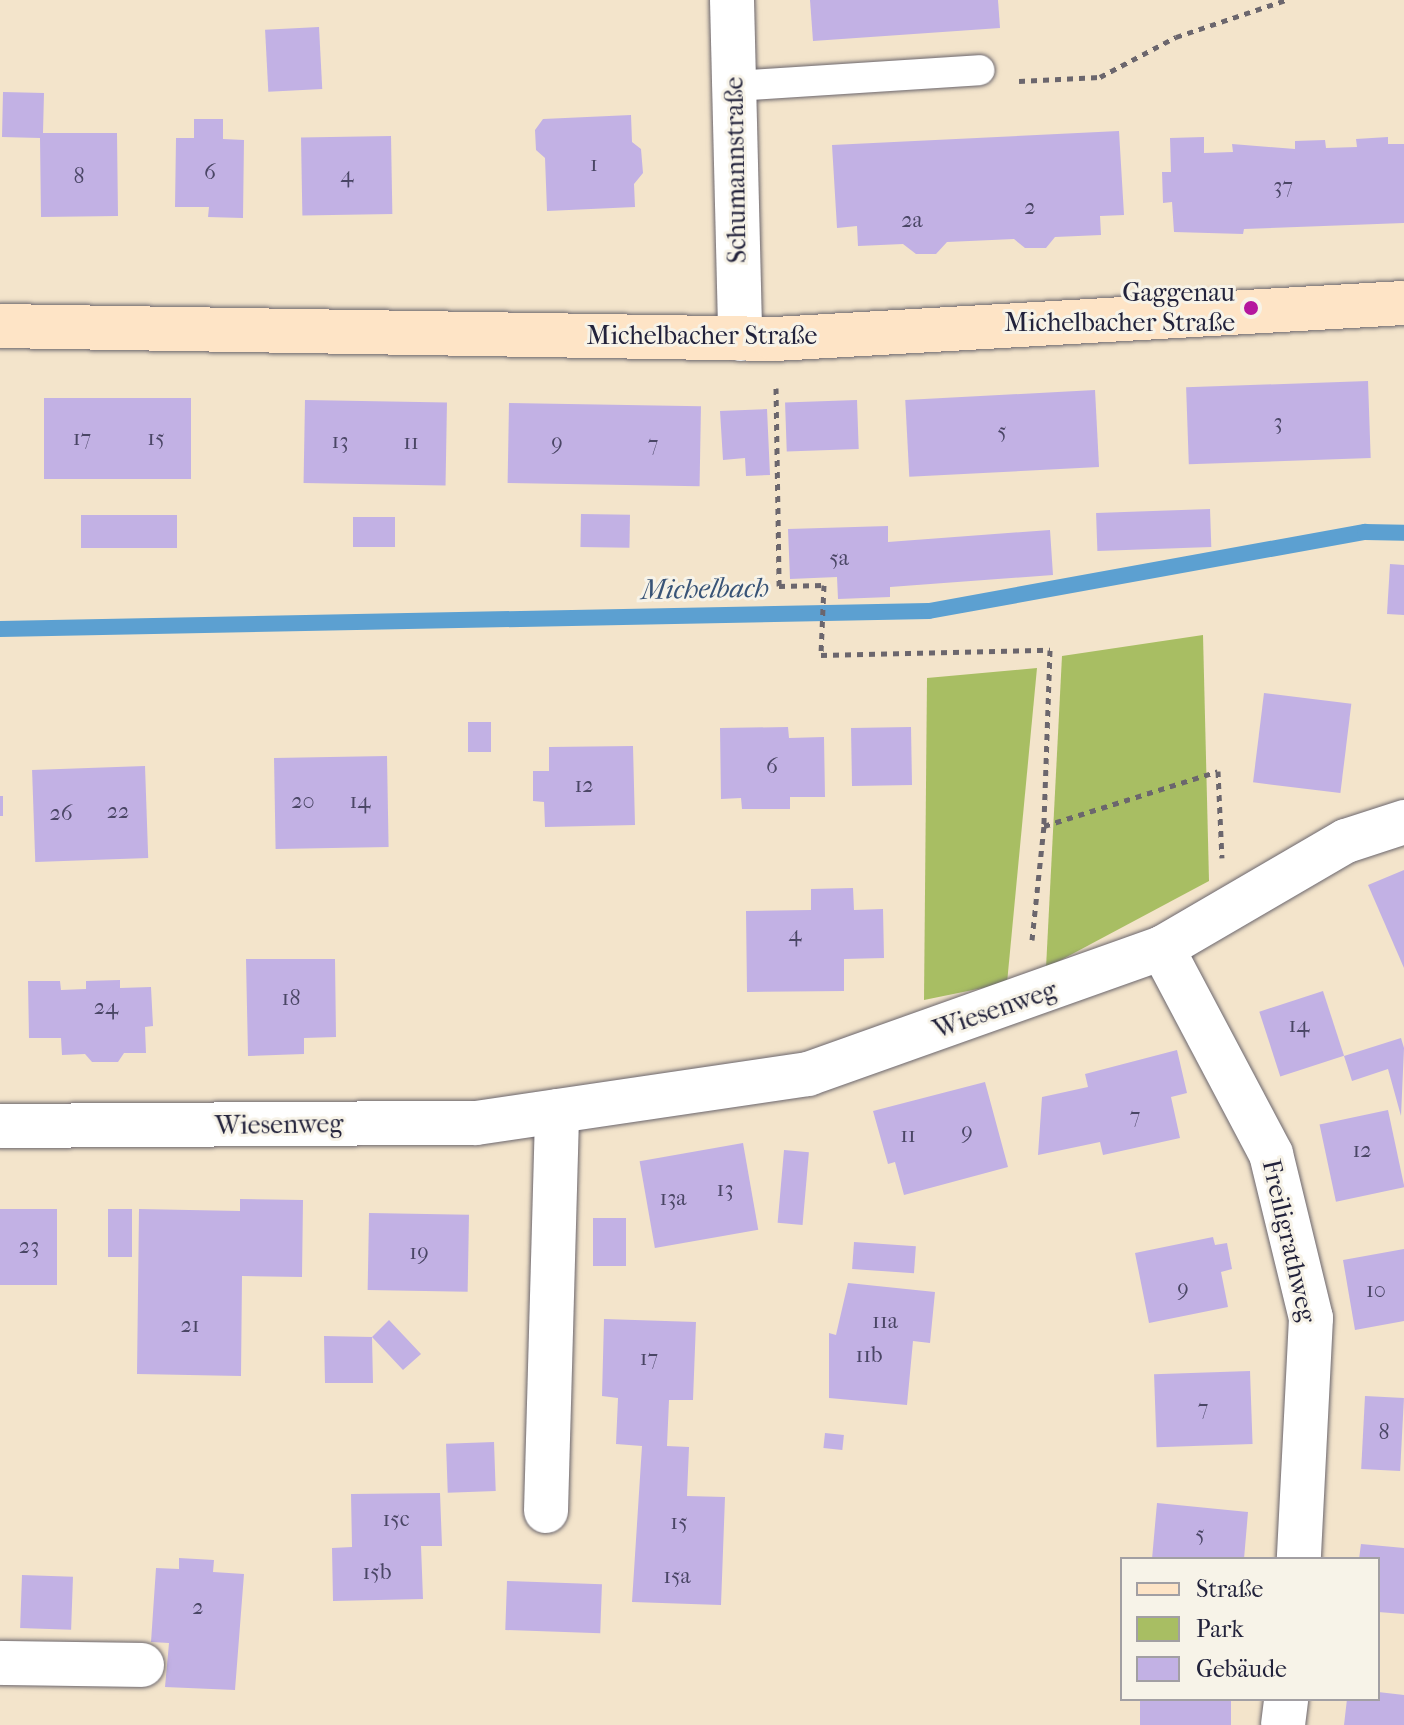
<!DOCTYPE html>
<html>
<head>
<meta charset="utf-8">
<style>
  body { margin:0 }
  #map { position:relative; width:1404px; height:1725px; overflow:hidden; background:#f3e4cb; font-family:"IM FELL French Canon",serif }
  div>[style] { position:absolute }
  .green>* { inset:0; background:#a8be63 }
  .stream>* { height:16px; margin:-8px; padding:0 8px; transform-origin:8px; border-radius:8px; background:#5ca0d1 }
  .building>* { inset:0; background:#c2b1e4; transform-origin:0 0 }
  .path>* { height:5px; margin-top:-2.5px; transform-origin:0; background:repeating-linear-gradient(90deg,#6b666d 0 6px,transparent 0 12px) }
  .roads { filter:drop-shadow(0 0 2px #6b666d) drop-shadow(0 0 2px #6b666d) }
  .service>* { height:30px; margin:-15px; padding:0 15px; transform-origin:15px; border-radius:15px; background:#fff }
  .minor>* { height:44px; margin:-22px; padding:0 22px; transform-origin:22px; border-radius:22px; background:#fff }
  .secondary>* { height:44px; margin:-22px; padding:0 22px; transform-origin:22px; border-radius:22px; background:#fee4c6 }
  .dots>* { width:22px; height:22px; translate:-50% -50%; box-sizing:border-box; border:4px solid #f7f3e8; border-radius:50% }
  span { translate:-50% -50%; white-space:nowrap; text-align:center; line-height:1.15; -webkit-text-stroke:6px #f7f3e8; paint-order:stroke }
  .number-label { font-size:22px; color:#4a4665 }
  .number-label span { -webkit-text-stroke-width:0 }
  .street-label { font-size:26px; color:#22223b }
  .poi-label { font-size:26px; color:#22223b }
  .right { translate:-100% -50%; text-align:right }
  .water-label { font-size:28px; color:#395477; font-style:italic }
  .legend { position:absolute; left:1120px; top:1557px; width:260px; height:144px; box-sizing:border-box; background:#f7f3e8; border:2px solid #a29fa3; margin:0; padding:10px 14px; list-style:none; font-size:24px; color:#22223b }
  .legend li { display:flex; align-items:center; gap:16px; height:40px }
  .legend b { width:40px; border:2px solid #a29fa3 }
</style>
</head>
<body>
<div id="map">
  <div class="green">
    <div style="clip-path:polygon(1203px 635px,1209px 881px,1046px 968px,1062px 656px)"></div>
    <div style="clip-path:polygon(1037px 668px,1007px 983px,924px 1000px,927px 678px)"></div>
  </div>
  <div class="stream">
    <div style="left:0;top:629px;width:929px;rotate:-1.11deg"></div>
    <div style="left:929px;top:611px;width:443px;rotate:-10.3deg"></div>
    <div style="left:1365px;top:532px;width:39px;rotate:1deg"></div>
  </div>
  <div class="building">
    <div style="clip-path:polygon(810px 0,998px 0,1000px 28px,813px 41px)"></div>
    <div style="left:319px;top:27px;width:62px;height:54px;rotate:87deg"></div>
    <div style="clip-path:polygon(3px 92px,44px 93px,43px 133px,117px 133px,118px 216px,41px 217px,40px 138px,2px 137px)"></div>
    <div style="clip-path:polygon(631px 115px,632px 142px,641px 149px,643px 173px,634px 184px,635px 207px,547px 211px,545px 158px,536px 150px,535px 130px,543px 119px)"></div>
    <div style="clip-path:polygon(194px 119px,223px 119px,223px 139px,244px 140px,243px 218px,208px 217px,209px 207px,175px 207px,176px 138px,194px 138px)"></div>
    <div style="clip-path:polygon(1119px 131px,1124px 215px,1100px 216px,1101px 235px,1055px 237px,1046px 248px,1025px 248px,1014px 239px,947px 242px,936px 254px,916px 254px,903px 244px,858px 246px,857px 226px,837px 228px,832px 145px)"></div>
    <div style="left:391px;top:136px;width:78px;height:90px;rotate:89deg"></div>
    <div style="clip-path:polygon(1204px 137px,1204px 153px,1233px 152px,1232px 144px,1295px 149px,1295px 141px,1325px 140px,1326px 148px,1357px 147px,1356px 139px,1388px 137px,1388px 144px,1404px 144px,1404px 223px,1244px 229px,1243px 234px,1174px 232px,1172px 202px,1163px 203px,1162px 172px,1171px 172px,1170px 138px)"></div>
    <div style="left:1368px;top:381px;width:77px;height:182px;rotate:88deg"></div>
    <div style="left:1095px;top:390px;width:77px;height:190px;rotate:87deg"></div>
    <div style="left:44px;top:398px;width:147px;height:81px"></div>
    <div style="left:305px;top:400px;width:142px;height:83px;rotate:1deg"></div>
    <div style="left:857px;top:400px;width:49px;height:72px;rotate:88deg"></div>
    <div style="left:509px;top:403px;width:192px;height:80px;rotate:1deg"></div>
    <div style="clip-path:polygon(767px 409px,770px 475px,746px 476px,745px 458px,723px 460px,720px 411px)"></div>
    <div style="left:1210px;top:509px;width:38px;height:114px;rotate:88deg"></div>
    <div style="left:581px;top:514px;width:49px;height:33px;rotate:1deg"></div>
    <div style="left:81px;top:515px;width:96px;height:33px"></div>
    <div style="left:353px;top:517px;width:42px;height:30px"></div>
    <div style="clip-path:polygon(888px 526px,888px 542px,1050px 530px,1053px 575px,890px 587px,890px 597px,838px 599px,837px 577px,790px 579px,788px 529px)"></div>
    <div style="clip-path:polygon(1390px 564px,1404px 565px,1404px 615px,1387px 614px)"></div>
    <div style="left:1264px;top:693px;width:88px;height:90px;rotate:7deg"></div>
    <div style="left:468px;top:722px;width:23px;height:30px"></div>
    <div style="clip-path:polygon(788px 727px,789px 738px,824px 737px,825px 797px,790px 797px,790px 809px,742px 809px,741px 798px,721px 799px,720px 728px)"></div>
    <div style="left:911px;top:727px;width:58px;height:60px;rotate:89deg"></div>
    <div style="clip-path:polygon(633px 746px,635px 825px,545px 827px,544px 802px,533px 801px,533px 771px,549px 771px,549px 747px)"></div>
    <div style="left:387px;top:756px;width:91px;height:113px;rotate:89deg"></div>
    <div style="left:145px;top:766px;width:92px;height:113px;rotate:88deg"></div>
    <div style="left:0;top:796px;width:3px;height:20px"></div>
    <div style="clip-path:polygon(1404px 870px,1404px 968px,1368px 885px)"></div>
    <div style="clip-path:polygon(853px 888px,854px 910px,883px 909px,884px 958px,844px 959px,844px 991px,747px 992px,746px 911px,811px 910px,811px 889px)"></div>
    <div style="clip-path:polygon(246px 959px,335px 959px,336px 1037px,304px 1038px,304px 1054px,248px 1056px)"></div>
    <div style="clip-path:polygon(120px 980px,120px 988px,151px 987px,153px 1026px,145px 1027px,146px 1053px,124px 1053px,118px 1062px,92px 1062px,85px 1054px,62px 1055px,61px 1038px,29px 1038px,28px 981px,60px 981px,61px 990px,86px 989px,86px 981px)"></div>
    <div style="left:1323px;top:991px;width:68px;height:67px;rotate:72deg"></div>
    <div style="clip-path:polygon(1401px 1038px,1404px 1048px,1401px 1116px,1388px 1069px,1352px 1081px,1344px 1056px)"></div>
    <div style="clip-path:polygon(1177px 1050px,1187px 1093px,1171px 1097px,1180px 1138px,1103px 1155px,1100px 1142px,1038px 1155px,1042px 1097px,1088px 1087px,1085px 1074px)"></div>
    <div style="clip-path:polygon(985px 1082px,1008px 1167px,904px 1195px,895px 1162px,888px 1164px,873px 1111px)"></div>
    <div style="left:1388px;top:1110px;width:79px;height:70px;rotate:78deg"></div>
    <div style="left:743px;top:1143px;width:88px;height:105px;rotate:80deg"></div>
    <div style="left:784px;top:1150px;width:25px;height:73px;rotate:5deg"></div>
    <div style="clip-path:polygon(240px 1199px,303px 1200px,302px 1277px,242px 1276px,241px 1376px,137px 1374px,139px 1209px,240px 1211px)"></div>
    <div style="left:0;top:1209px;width:57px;height:76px"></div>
    <div style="left:108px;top:1209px;width:24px;height:48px"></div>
    <div style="left:369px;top:1213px;width:100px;height:77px;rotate:1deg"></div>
    <div style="left:593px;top:1218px;width:33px;height:48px"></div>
    <div style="clip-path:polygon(1213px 1237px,1215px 1245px,1227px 1243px,1232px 1269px,1221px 1272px,1228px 1307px,1149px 1323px,1135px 1253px)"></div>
    <div style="left:854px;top:1242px;width:62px;height:27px;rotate:4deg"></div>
    <div style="clip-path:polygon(1404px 1249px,1404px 1321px,1355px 1330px,1343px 1260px)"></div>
    <div style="clip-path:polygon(848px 1283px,935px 1292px,930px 1343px,913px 1341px,907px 1405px,829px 1398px,829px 1333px,836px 1335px)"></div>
    <div style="clip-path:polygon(604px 1319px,696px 1322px,693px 1400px,669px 1400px,667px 1446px,689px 1447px,687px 1496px,725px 1497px,721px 1605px,632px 1602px,642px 1446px,616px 1444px,618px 1398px,602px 1396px)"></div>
    <div style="clip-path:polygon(389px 1320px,421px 1354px,403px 1370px,372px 1337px,373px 1383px,325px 1383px,324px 1336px,372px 1337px)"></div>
    <div style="left:1250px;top:1371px;width:73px;height:96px;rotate:88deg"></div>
    <div style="left:1365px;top:1396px;width:39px;height:73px;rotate:3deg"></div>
    <div style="left:825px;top:1433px;width:19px;height:15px;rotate:6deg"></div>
    <div style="left:494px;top:1442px;width:49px;height:48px;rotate:88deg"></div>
    <div style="clip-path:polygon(440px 1493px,442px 1546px,421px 1546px,423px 1599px,333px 1601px,332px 1548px,352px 1547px,351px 1494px)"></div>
    <div style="clip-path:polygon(1157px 1503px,1248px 1512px,1244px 1559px,1152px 1559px)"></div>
    <div style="clip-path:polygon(1361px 1544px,1404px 1548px,1404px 1614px,1378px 1612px,1378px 1559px,1359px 1559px)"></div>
    <div style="clip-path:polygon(179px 1558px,214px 1560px,213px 1572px,244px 1574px,235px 1690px,165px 1687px,169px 1643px,151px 1642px,156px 1568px,179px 1569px)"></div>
    <div style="left:22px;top:1575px;width:51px;height:53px;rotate:2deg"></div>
    <div style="left:507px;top:1581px;width:95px;height:49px;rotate:2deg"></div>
    <div style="clip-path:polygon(1378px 1692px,1404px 1695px,1404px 1725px,1344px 1725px,1347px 1699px,1378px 1699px)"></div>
    <div style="left:1140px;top:1699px;width:91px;height:26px"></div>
  </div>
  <div class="path">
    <div style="left:1019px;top:81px;width:81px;rotate:-2.8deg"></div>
    <div style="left:1100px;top:77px;width:86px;rotate:-27.8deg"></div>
    <div style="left:1176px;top:37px;width:116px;rotate:-18.6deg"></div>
    <div style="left:776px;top:388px;width:198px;rotate:89.1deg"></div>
    <div style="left:779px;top:586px;width:45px;rotate:-1.3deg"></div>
    <div style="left:824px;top:585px;width:70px;rotate:92.5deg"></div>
    <div style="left:821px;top:655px;width:229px;rotate:-1.3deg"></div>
    <div style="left:1050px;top:650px;width:176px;rotate:92deg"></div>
    <div style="left:1044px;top:826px;width:182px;rotate:-17.5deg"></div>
    <div style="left:1218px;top:771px;width:87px;rotate:87.4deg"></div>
    <div style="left:1032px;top:940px;width:115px;rotate:-84deg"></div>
  </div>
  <div class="roads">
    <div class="service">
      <div style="left:734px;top:86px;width:246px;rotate:-3.7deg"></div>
    </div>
    <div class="minor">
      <div style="left:732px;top:0;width:339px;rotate:88.6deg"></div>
      <div style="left:1162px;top:948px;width:233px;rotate:62.1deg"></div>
      <div style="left:1271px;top:1154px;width:169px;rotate:76.3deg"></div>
      <div style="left:1311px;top:1318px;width:241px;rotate:92.9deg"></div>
      <div style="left:0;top:1126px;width:476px;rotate:-0.4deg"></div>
      <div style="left:476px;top:1123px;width:336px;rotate:-8.4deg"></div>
      <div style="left:808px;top:1074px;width:376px;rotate:-19.6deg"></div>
      <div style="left:1162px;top:948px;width:213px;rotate:-30.2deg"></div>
      <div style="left:1346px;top:841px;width:61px;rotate:-18.1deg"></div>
      <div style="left:546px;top:1511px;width:400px;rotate:-88.4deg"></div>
      <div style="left:0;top:1663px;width:142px;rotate:0.8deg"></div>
      <div style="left:1283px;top:1725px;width:26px;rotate:-83deg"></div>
    </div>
    <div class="secondary">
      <div style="left:0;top:326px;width:775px;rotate:0.96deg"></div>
      <div style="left:775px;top:339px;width:630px;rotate:-3.28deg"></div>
    </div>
  </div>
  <div class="dots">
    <div style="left:1251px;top:308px;background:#b5179e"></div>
  </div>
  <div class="number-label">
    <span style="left:594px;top:165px">1</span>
    <span style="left:210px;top:173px">6</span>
    <span style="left:347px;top:176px">4</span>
    <span style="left:79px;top:177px">8</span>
    <span style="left:1283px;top:187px">37</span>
    <span style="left:1030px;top:208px">2</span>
    <span style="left:912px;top:221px">2a</span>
    <span style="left:1278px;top:423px">3</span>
    <span style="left:1002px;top:432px">5</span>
    <span style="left:82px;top:439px">17</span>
    <span style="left:156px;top:439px">15</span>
    <span style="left:340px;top:442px">13</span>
    <span style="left:411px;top:443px">11</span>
    <span style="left:557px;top:443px">9</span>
    <span style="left:653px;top:445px">7</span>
    <span style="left:839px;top:559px">5a</span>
    <span style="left:772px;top:767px">6</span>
    <span style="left:584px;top:786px">12</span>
    <span style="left:303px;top:802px">20</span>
    <span style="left:360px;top:802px">14</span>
    <span style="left:118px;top:812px">22</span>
    <span style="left:61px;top:814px">26</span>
    <span style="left:795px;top:935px">4</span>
    <span style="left:291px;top:999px">18</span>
    <span style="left:106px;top:1008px">24</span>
    <span style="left:1299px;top:1026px">14</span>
    <span style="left:1135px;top:1117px">7</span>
    <span style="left:967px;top:1132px">9</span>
    <span style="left:908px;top:1136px">11</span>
    <span style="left:1362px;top:1151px">12</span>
    <span style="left:725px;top:1190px">13</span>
    <span style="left:673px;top:1199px">13a</span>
    <span style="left:29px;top:1247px">23</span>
    <span style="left:419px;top:1253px">19</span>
    <span style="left:1183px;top:1289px">9</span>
    <span style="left:1376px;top:1291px">10</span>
    <span style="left:885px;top:1322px">11a</span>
    <span style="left:190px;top:1326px">21</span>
    <span style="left:869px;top:1356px">11b</span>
    <span style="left:649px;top:1359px">17</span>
    <span style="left:1203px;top:1409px">7</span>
    <span style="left:1384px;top:1433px">8</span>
    <span style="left:396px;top:1520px">15c</span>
    <span style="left:679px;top:1523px">15</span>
    <span style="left:1200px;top:1535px">5</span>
    <span style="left:377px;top:1573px">15b</span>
    <span style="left:677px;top:1577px">15a</span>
    <span style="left:198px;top:1608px">2</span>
  </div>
  <div class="street-label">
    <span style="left:736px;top:170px;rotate:-91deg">Schumannstraße</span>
    <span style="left:702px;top:336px">Michelbacher Straße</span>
    <span style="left:995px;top:1010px;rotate:-19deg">Wiesenweg</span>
    <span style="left:279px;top:1125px;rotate:-1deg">Wiesenweg</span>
    <span style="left:1289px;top:1241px;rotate:77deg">Freiligrathweg</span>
  </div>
  <div class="poi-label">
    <span class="right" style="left:1235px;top:308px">Gaggenau<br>Michelbacher Straße</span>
  </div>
  <div class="water-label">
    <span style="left:705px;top:589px;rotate:-1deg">Michelbach</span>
  </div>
  <ul class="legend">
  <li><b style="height:10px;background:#fee4c6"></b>Straße</li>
  <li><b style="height:22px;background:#a8be63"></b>Park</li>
  <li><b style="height:22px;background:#c2b1e4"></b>Gebäude</li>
  </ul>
</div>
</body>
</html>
